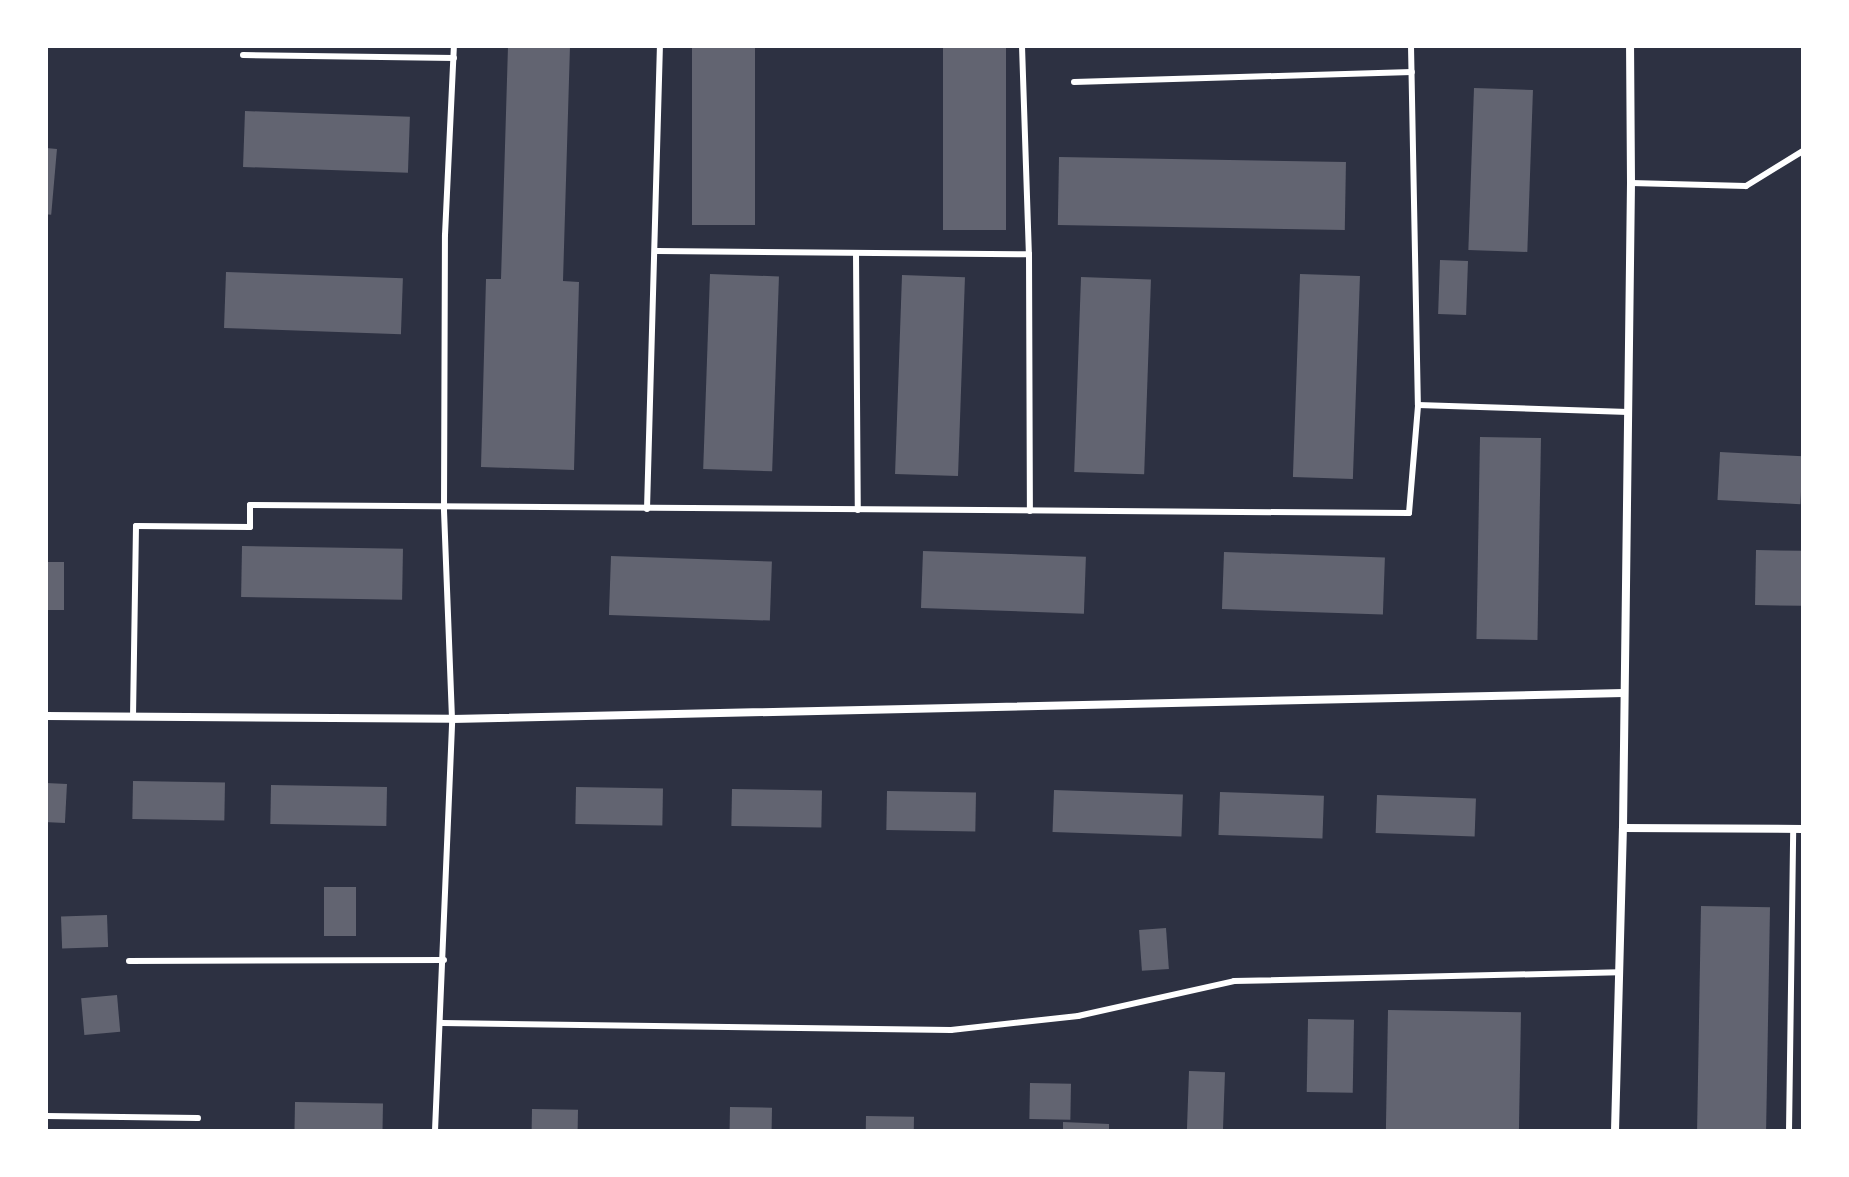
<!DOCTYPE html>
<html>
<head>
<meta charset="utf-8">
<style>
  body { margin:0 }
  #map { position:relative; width:1849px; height:1177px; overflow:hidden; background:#2d3142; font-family:"DM Sans",sans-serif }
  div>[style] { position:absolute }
  .building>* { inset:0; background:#626471; transform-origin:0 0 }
  .service>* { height:6px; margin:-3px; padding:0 3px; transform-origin:3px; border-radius:3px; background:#fff }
  .minor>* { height:8px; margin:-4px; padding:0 4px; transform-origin:4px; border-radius:4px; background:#fff }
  span { translate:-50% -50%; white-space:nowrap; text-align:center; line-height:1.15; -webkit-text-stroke:7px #fff; paint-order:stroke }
  .frame { position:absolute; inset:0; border:48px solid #fff; pointer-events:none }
</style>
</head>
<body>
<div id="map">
  <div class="building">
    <div style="clip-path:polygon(508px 46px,570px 46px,563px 281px,579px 282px,574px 470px,481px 467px,486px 279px,501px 279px)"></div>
    <div style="left:692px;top:46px;width:63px;height:179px"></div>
    <div style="left:943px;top:46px;width:63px;height:184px"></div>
    <div style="left:1474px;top:88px;width:59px;height:162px;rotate:2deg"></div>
    <div style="left:245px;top:111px;width:165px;height:56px;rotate:2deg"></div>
    <div style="left:46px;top:148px;width:11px;height:66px;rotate:5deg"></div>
    <div style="left:1059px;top:157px;width:287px;height:68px;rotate:1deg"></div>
    <div style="left:1440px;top:260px;width:28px;height:54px;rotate:2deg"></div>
    <div style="left:226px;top:272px;width:177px;height:56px;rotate:2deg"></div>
    <div style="left:710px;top:274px;width:69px;height:195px;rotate:2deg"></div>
    <div style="left:1300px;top:274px;width:60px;height:203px;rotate:2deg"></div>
    <div style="left:902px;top:275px;width:63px;height:199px;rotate:2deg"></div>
    <div style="left:1081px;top:277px;width:70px;height:195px;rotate:2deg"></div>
    <div style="left:1480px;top:437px;width:61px;height:202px;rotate:1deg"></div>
    <div style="left:1720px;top:452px;width:83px;height:48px;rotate:3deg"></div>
    <div style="left:242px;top:546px;width:161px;height:51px;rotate:1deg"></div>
    <div style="left:1756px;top:550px;width:47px;height:55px;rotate:1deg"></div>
    <div style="left:923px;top:551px;width:163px;height:57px;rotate:2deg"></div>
    <div style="left:1224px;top:552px;width:161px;height:57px;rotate:2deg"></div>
    <div style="left:611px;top:556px;width:161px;height:59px;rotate:2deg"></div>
    <div style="left:46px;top:562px;width:18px;height:48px"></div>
    <div style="left:133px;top:781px;width:92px;height:38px;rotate:1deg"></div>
    <div style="left:46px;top:783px;width:21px;height:39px;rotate:3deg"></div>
    <div style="left:271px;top:785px;width:116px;height:39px;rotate:1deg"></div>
    <div style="left:576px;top:787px;width:87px;height:37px;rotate:1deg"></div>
    <div style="left:732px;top:789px;width:90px;height:37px;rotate:1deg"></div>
    <div style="left:1054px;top:790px;width:129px;height:42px;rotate:2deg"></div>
    <div style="left:887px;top:791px;width:89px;height:39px;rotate:1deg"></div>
    <div style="left:1220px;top:792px;width:104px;height:43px;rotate:2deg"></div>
    <div style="left:1377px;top:795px;width:99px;height:38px;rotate:2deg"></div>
    <div style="left:324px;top:887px;width:32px;height:49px"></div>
    <div style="left:1701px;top:906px;width:69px;height:225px;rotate:1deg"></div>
    <div style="left:107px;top:915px;width:32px;height:46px;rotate:88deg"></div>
    <div style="left:1166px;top:928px;width:41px;height:27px;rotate:86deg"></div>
    <div style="left:117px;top:995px;width:37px;height:36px;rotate:85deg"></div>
    <div style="left:1388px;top:1010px;width:133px;height:121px;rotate:1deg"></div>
    <div style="left:1308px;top:1019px;width:46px;height:73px;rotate:1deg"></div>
    <div style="left:1189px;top:1071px;width:36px;height:60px;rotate:2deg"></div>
    <div style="left:1030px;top:1083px;width:41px;height:36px;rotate:1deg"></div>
    <div style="left:295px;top:1102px;width:88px;height:29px;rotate:1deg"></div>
    <div style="left:730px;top:1107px;width:42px;height:24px;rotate:1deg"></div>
    <div style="left:532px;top:1109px;width:46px;height:22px;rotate:1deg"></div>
    <div style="left:866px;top:1116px;width:48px;height:15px;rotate:1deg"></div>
    <div style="clip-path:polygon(1063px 1122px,1109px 1124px,1109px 1131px,1063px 1131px)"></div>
  </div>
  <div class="service">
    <div style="left:1022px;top:46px;width:208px;rotate:88.1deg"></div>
    <div style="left:1029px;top:254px;width:257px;rotate:89.8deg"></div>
    <div style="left:1411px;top:46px;width:359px;rotate:88.9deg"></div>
    <div style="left:243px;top:55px;width:211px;rotate:0.8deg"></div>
    <div style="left:1074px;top:82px;width:338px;rotate:-1.7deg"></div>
    <div style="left:1631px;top:183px;width:115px;rotate:1.5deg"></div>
    <div style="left:1746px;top:186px;width:67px;rotate:-31.6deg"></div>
    <div style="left:657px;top:251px;width:372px;rotate:0.5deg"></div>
    <div style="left:856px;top:253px;width:257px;rotate:89.6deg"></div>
    <div style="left:647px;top:509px;width:463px;rotate:-88.4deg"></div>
    <div style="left:133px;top:717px;width:191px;rotate:-89.1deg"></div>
    <div style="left:136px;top:526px;width:114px;rotate:0.5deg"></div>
    <div style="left:250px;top:527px;width:22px;rotate:-90deg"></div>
    <div style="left:250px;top:505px;width:1159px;rotate:0.4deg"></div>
    <div style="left:1409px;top:513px;width:108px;rotate:-85.2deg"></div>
    <div style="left:1418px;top:405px;width:210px;rotate:1.9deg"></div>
    <div style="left:129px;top:961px;width:315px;rotate:-0.2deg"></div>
    <div style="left:442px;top:1023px;width:509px;rotate:0.79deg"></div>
    <div style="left:951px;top:1030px;width:128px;rotate:-6.3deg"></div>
    <div style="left:1078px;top:1016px;width:160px;rotate:-12.6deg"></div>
    <div style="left:1234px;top:981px;width:385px;rotate:-1.3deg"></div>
    <div style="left:46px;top:1116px;width:152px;rotate:0.8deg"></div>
    <div style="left:435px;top:1131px;width:412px;rotate:-87.6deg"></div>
    <div style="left:452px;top:719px;width:210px;rotate:-92.2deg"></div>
    <div style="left:444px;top:509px;width:274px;rotate:-89.8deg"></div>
    <div style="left:445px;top:235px;width:189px;rotate:-87.3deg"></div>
    <div style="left:1789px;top:1131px;width:302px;rotate:-89.2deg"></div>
  </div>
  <div class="minor">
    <div style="left:46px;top:716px;width:406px;rotate:0.4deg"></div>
    <div style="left:452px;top:719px;width:1172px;rotate:-1.27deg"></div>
    <div style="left:1623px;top:828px;width:180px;rotate:0.3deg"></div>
    <div style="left:1615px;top:1131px;width:303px;rotate:-88.5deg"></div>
    <div style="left:1623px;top:828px;width:645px;rotate:-89.29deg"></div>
    <div style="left:1631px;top:183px;width:137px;rotate:-90.4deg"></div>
  </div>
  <div class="frame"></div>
</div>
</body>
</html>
